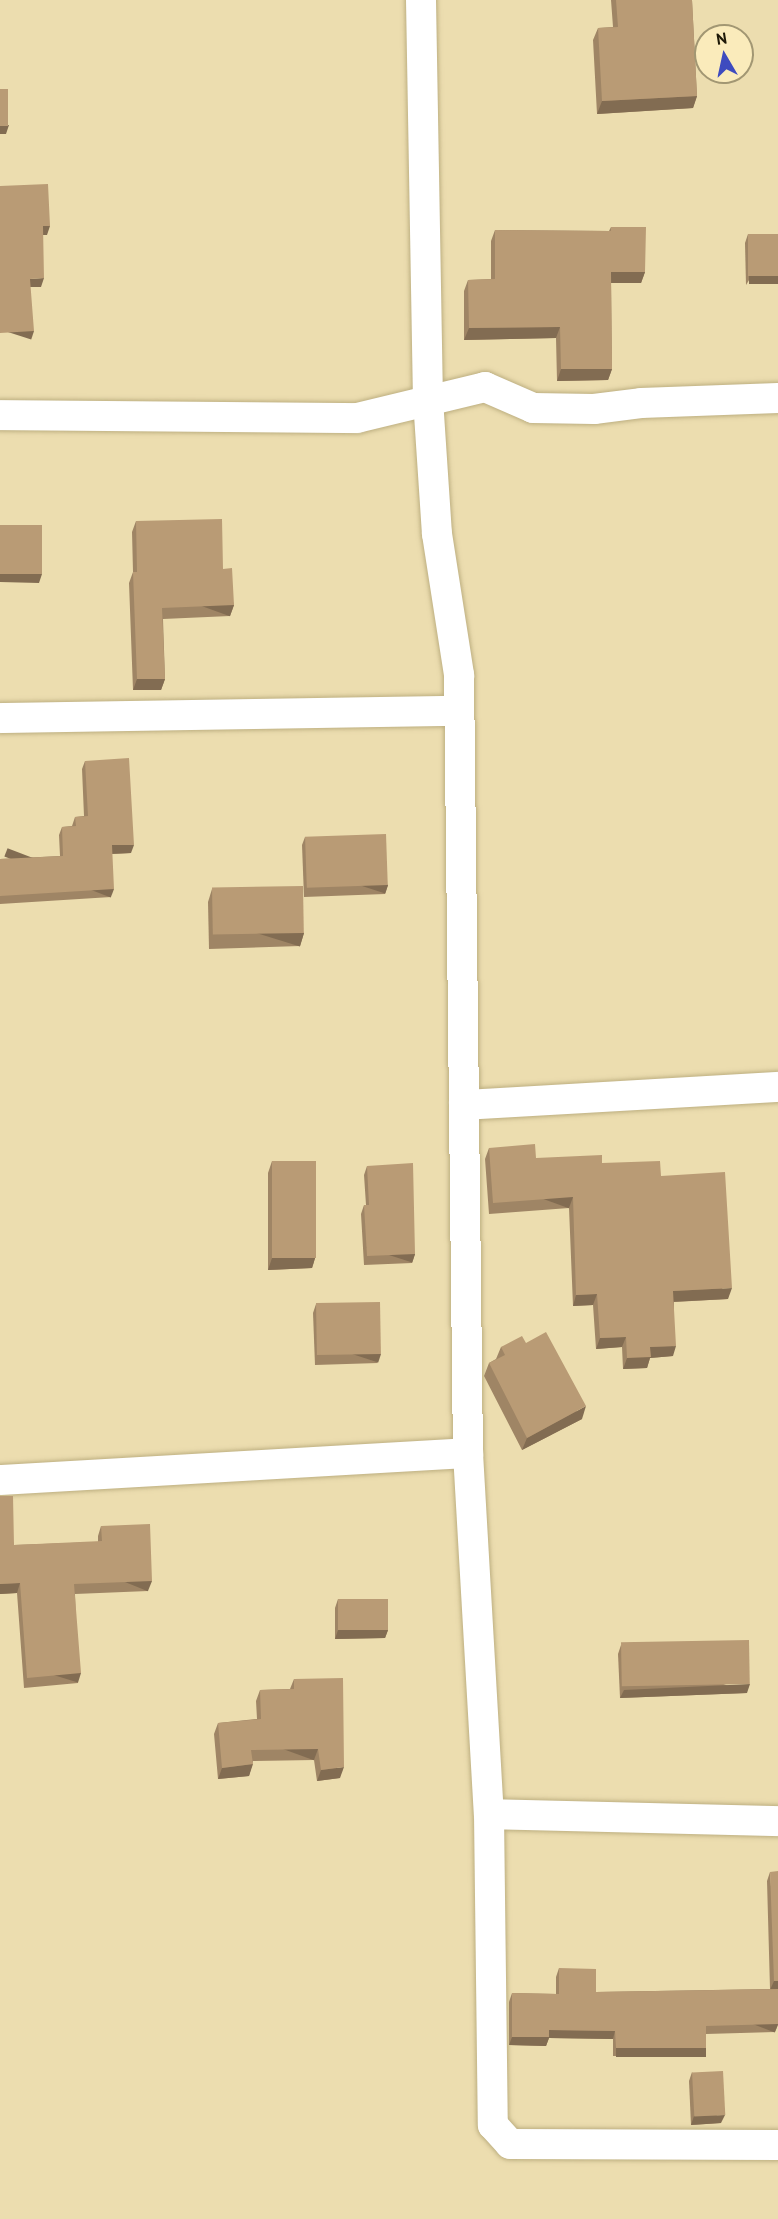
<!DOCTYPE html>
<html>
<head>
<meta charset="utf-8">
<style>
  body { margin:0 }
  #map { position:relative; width:778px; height:2219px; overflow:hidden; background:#ecddaf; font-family:"PT Sans",sans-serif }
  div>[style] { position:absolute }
  .roads { filter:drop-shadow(0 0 2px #bdaf81) drop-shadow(0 0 2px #bdaf81) }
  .minor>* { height:30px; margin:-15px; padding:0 15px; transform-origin:15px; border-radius:15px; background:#fff }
  .wall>* { inset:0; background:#9f8565 }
  .shaded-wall>* { inset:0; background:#826c52; transform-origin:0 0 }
  .building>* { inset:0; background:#b99b75; transform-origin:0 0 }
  span { translate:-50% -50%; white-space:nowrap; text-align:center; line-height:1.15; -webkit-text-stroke:5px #faebbb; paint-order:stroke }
  .north { position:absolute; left:694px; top:24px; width:60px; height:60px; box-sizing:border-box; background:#faebbb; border:2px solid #a29773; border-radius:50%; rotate:351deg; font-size:16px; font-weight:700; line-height:24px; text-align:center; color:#1d1806 }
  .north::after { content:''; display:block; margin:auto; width:21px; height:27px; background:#3e4bbf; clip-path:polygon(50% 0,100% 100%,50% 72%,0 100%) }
</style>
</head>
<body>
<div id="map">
  <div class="roads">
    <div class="minor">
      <div style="left:421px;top:0;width:399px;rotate:89deg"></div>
      <div style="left:428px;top:399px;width:135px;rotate:86.2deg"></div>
      <div style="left:437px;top:534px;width:143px;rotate:81.1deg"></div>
      <div style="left:459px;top:675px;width:778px;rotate:89.34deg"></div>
      <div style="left:468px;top:1453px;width:362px;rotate:86.7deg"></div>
      <div style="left:489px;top:1814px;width:311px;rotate:89.3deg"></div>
      <div style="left:493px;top:2125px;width:25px;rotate:48deg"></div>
      <div style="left:510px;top:2144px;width:268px;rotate:0.2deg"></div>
      <div style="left:0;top:415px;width:357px;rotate:0.5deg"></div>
      <div style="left:357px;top:418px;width:132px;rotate:-13.6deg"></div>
      <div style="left:485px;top:387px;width:52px;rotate:23.6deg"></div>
      <div style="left:533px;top:408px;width:61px;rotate:0.9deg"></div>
      <div style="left:594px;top:409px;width:47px;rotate:-7.3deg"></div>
      <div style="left:641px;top:403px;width:137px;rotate:-2.1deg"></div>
      <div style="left:0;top:718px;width:459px;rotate:-0.9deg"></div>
      <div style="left:464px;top:1105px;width:315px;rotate:-3.3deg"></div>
      <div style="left:0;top:1480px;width:469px;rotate:-3.3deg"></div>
      <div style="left:489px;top:1814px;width:289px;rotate:1.4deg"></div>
    </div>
  </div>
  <div class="wall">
    <div style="clip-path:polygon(611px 0,692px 0,697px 96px,693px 108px,597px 114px,593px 40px,598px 28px,613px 27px)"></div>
    <div style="clip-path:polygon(611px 227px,645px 272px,641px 283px,611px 283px,612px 369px,608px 380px,557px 381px,556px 338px,464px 340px,464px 291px,468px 280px,491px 279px,491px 241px,495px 230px,609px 231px)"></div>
    <div style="clip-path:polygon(748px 234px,778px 234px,746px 285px,745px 243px)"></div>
    <div style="clip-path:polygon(136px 521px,223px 569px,234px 605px,230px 616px,163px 619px,165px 679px,161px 690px,133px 690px,129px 583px,133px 572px,132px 532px)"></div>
    <div style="clip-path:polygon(85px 761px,131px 853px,112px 854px,111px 897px,0 904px,0 859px,60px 856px,59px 835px,62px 827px,72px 826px,75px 817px,84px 816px,82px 769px)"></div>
    <div style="clip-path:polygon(305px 837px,388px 885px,385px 894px,304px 897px,302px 845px)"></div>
    <div style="clip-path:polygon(212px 889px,304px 933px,300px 946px,209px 949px,208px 902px)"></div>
    <div style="clip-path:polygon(489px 1148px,536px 1158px,602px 1163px,661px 1176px,728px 1299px,674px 1302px,673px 1356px,650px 1358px,647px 1368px,623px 1369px,622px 1347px,596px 1349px,593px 1305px,573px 1306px,569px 1208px,489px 1214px,485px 1159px)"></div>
    <div style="clip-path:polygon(272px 1161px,316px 1255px,312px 1268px,268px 1270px,268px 1173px)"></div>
    <div style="clip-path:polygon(367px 1166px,415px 1254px,412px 1263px,364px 1265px,361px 1214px,364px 1205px,366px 1205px,364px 1175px)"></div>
    <div style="clip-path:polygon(316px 1304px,378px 1363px,315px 1365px,313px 1313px)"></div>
    <div style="clip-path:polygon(526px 1343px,582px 1419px,522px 1450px,484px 1376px,489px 1363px,496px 1359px,501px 1347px)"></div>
    <div style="clip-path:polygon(0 1496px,14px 1545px,98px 1542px,98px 1536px,101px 1526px,148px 1591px,75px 1594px,78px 1683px,24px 1688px,17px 1593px,0 1594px)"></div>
    <div style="clip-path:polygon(338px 1599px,388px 1630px,385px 1638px,335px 1639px,335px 1608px)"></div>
    <div style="clip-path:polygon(621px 1645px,747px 1693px,620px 1698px,618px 1654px)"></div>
    <div style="clip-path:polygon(294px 1679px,340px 1778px,317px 1781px,314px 1760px,253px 1761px,249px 1776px,218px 1779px,214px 1734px,218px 1723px,257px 1719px,256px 1701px,260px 1690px,290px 1689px)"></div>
    <div style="clip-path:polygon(770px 1872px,778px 1990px,778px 2025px,775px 2032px,706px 2034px,706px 2048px,703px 2056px,613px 2056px,613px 2039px,549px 2038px,546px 2046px,509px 2045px,509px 2002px,512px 1993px,556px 1994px,556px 1977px,559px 1968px,596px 1992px,770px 1989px,767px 1881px)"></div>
    <div style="clip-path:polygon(692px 2072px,721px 2123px,691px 2125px,689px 2081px)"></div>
  </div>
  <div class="shaded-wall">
    <div style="clip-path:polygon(697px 96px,693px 108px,597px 114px,602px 101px)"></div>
    <div style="clip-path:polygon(9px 125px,6px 134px,0 134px,0 126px)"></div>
    <div style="clip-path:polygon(43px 226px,50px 226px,47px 235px,40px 235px)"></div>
    <div style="clip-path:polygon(611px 272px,645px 272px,641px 283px,607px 283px)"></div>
    <div style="left:778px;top:275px;width:9px;height:29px;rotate:90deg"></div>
    <div style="clip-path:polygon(44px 278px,41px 287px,27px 287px,30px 279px)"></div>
    <div style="clip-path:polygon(560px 327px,556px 338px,464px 340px,469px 328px)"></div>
    <div style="left:34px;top:331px;width:9px;height:34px;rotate:108deg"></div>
    <div style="clip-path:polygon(561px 369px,612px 369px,608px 380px,557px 381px)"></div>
    <div style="clip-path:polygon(0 574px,42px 574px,39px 583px,0 582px)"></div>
    <div style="left:234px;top:605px;width:12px;height:72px;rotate:110deg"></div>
    <div style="clip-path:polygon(137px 679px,165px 679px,161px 690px,133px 690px)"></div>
    <div style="clip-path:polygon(112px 845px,134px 845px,131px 853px,109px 854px)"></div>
    <div style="left:388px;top:885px;width:9px;height:81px;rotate:108deg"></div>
    <div style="left:114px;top:889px;width:9px;height:114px;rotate:111deg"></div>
    <div style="left:304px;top:933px;width:14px;height:90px;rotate:107deg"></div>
    <div style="left:573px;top:1197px;width:12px;height:80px;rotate:110deg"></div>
    <div style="left:415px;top:1254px;width:9px;height:48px;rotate:108deg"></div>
    <div style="clip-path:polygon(316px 1255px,312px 1268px,268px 1270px,272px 1258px)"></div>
    <div style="clip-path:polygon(732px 1288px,728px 1299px,669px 1302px,673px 1291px)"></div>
    <div style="clip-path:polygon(597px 1294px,593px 1305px,573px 1306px,576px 1295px)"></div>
    <div style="clip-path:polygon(626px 1337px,622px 1347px,596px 1349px,600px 1338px)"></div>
    <div style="clip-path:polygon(676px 1346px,673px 1356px,650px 1358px,647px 1368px,623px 1369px,627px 1358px,650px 1347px)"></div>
    <div style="left:381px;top:1354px;width:9px;height:63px;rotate:108deg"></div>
    <div style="clip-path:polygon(586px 1406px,582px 1419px,522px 1450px,527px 1438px)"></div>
    <div style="left:152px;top:1581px;width:11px;height:78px;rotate:112deg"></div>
    <div style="clip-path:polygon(20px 1583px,17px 1593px,0 1594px,0 1584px)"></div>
    <div style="clip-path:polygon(338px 1630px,388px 1630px,385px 1638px,335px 1639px)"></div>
    <div style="left:81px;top:1673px;width:10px;height:54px;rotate:107deg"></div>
    <div style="clip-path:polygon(750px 1684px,747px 1693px,620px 1698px,624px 1690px)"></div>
    <div style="left:318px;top:1749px;width:12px;height:67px;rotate:110deg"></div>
    <div style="clip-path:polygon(253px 1764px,249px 1776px,218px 1779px,222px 1768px)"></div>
    <div style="clip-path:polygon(344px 1767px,340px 1778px,317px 1781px,321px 1770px)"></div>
    <div style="clip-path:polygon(774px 1981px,778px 1981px,778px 1990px,770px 1990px)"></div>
    <div style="left:778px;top:2024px;width:9px;height:72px;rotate:111deg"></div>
    <div style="clip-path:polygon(549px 2030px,615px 2031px,613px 2039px,549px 2038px,546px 2046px,509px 2045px,512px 2037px)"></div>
    <div style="left:616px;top:2048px;width:90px;height:9px"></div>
    <div style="clip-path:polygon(725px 2115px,721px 2123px,691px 2125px,694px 2116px)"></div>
  </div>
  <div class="building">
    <div style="clip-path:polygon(616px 0,692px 0,697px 96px,602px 101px,598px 28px,618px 27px)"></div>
    <div style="left:0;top:89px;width:8px;height:37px"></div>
    <div style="clip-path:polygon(48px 184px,50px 226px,43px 226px,44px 278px,30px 279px,34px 331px,0 333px,0 186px)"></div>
    <div style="clip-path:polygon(611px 227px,646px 227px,645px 272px,611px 272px,612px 369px,561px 369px,560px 327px,469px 328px,468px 280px,495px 279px,495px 230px,611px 231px)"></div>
    <div style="left:748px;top:234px;width:30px;height:42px"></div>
    <div style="clip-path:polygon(222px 519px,223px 569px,232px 568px,234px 605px,162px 608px,165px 679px,137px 679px,133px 572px,137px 572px,136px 521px)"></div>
    <div style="left:0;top:525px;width:42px;height:49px"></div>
    <div style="clip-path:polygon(129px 758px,134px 845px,112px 845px,114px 889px,0 896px,0 859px,63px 856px,62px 827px,76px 826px,75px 817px,88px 816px,85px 761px)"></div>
    <div style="left:386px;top:834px;width:51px;height:81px;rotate:88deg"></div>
    <div style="left:303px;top:886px;width:47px;height:91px;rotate:89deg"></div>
    <div style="clip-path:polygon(535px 1144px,536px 1158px,602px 1155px,602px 1163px,660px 1161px,661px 1176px,725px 1172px,732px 1288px,673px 1291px,676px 1346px,650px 1347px,651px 1357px,627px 1358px,626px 1337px,600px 1338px,597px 1294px,576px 1295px,573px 1197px,493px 1203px,489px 1148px)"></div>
    <div style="left:272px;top:1161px;width:44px;height:97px"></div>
    <div style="clip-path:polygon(413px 1163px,415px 1254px,367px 1256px,364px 1205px,369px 1205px,367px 1166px)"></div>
    <div style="left:380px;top:1302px;width:52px;height:64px;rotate:89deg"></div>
    <div style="clip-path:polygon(546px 1332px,586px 1406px,527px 1438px,489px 1363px,505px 1355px,501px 1347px,522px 1336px,526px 1343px)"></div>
    <div style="clip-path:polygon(0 1496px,13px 1496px,14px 1545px,102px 1541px,101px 1526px,150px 1524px,152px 1581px,74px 1584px,81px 1673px,27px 1678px,20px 1583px,0 1584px)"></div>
    <div style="left:338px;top:1599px;width:50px;height:31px"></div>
    <div style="left:749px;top:1640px;width:44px;height:128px;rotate:89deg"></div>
    <div style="clip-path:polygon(343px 1678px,344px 1767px,321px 1770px,318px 1749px,251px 1750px,253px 1764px,222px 1768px,218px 1723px,261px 1719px,260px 1690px,294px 1689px,294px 1679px)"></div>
    <div style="clip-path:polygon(778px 1871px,778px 1981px,774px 1981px,770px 1872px)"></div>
    <div style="clip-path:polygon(559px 1968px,596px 1969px,596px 1992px,778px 1989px,778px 2024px,706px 2026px,706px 2048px,616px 2048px,615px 2031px,549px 2030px,549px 2037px,512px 2037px,512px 1993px,559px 1994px)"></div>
    <div style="left:723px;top:2071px;width:44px;height:31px;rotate:87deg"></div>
  </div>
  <div class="north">N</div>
</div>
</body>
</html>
